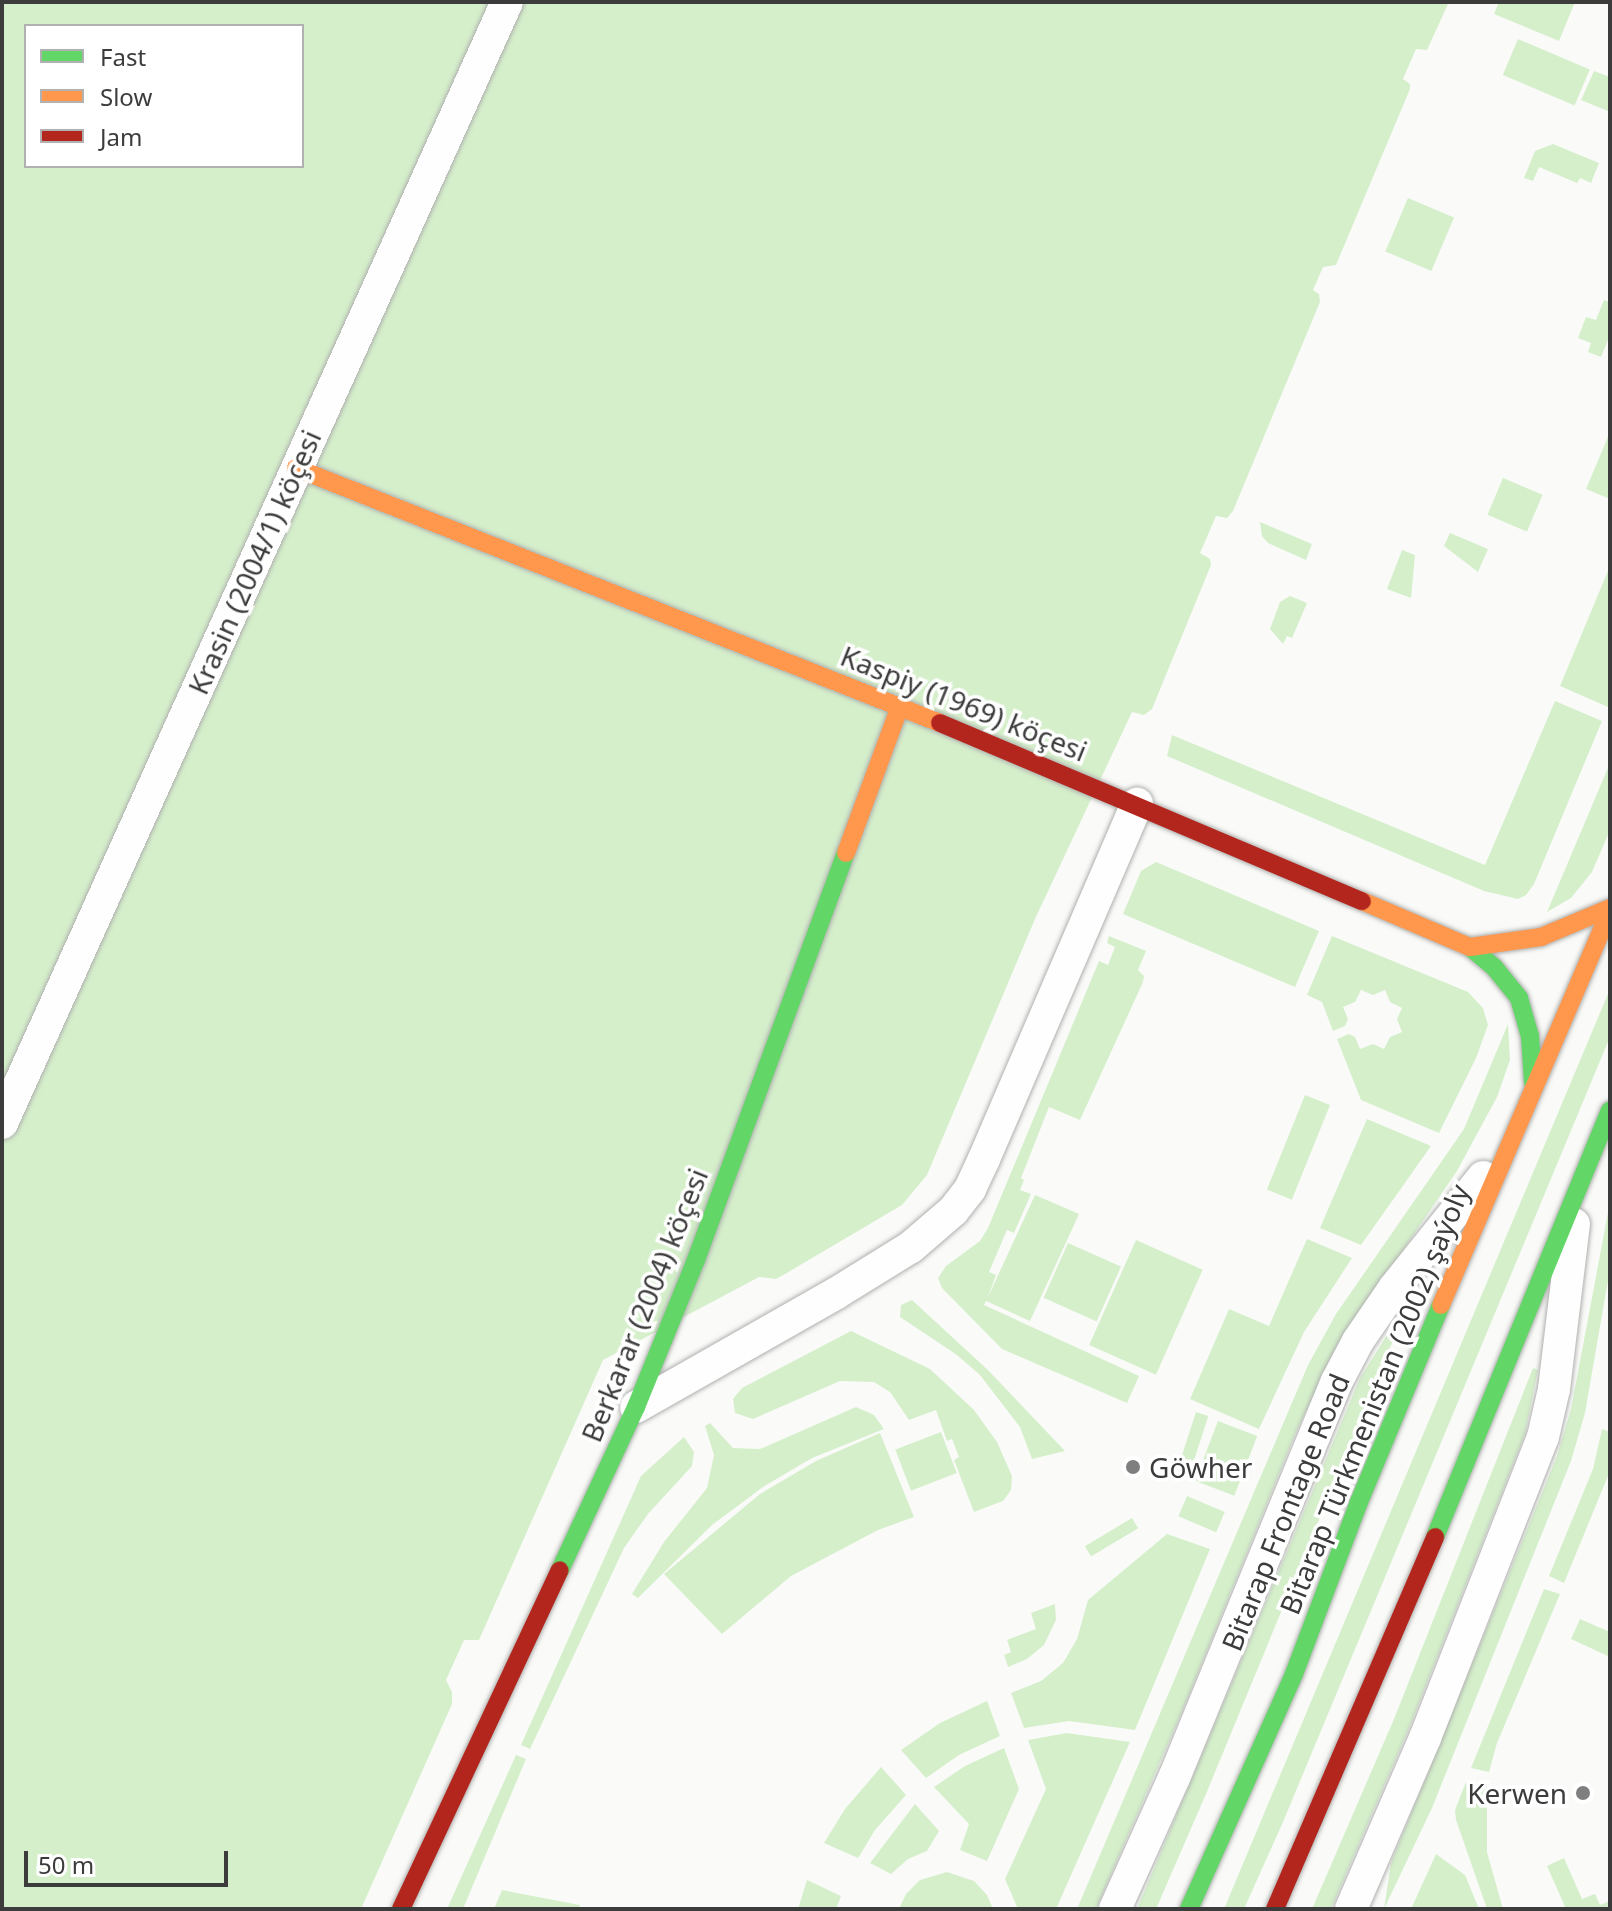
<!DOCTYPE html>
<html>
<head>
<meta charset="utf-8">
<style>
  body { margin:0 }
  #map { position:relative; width:1612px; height:1911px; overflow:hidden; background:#fafbf9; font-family:"Noto Sans",sans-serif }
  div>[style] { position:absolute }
  .green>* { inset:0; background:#d5efcb; transform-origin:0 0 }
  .roads { filter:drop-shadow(0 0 2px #afb0ae) drop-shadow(0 0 2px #afb0ae) }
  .street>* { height:32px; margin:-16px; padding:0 16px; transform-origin:16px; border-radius:16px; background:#fefefe }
  .fast>* { height:18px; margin:-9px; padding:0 9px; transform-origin:9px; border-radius:9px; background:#63d668 }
  .slow>* { height:18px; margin:-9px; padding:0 9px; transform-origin:9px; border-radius:9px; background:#ff974d }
  .jam>* { height:18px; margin:-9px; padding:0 9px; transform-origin:9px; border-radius:9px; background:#b3261e }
  .dots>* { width:22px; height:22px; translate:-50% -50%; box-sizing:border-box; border:4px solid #fff; border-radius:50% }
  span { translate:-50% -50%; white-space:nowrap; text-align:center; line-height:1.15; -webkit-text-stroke:7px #fff; paint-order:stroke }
  .street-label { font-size:28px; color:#3b3c3b }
  .poi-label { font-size:28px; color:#3b3c3b }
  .left { translate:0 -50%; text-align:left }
  .right { translate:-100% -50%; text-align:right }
  .frame { position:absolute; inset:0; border:4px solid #3b3c3b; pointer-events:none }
  .legend { position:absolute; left:24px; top:24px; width:280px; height:144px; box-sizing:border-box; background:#fff; border:2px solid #b1b1b1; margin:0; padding:10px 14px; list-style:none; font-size:24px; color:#3b3c3b }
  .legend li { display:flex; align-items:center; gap:16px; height:40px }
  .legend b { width:40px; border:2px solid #b1b1b1 }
  .scale { position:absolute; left:24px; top:1851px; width:204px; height:36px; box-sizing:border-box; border:4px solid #3b3c3b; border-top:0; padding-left:10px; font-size:24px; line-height:28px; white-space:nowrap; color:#3b3c3b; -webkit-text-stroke:6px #fff; paint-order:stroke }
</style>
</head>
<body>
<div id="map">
  <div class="green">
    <div style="clip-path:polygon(evenodd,2px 2px,1449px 2px,1427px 50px,1416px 49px,1403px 79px,1410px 84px,1410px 89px,1336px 265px,1323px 267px,1313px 290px,1319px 294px,1320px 302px,1233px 511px,1227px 518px,1216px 516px,1200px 553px,1210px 559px,1211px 565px,1152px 709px,1144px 715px,1132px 712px,1035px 919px,927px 1175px,902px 1205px,785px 1274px,776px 1279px,759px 1277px,603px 1360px,479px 1640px,464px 1640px,446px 1680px,452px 1692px,452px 1704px,361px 1909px,2px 1909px,2px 2px,26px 26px,302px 26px,302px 166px,26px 166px,26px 26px)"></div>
    <div style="clip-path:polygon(1499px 2px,1575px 2px,1559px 41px,1494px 14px)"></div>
    <div style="left:1518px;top:39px;width:78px;height:39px;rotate:23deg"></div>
    <div style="clip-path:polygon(1594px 71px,1610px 77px,1610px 112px,1581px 100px)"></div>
    <div style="clip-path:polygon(1553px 144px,1599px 163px,1591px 183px,1580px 178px,1577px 183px,1539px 167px,1533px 181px,1524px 178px,1535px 151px)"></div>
    <div style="left:1408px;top:198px;width:50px;height:58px;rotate:23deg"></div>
    <div style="clip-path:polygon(1604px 300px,1610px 302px,1610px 335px,1601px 357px,1588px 352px,1591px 343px,1578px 338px,1586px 317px,1596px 320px)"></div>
    <div style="clip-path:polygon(1610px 432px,1610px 499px,1586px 489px)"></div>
    <div style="left:1503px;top:478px;width:43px;height:40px;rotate:23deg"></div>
    <div style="clip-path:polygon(1260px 522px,1312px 544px,1306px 560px,1268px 543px,1262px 536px)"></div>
    <div style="clip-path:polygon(1450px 533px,1488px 549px,1478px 572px,1444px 546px)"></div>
    <div style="clip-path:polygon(1402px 550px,1415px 555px,1411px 598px,1387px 589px)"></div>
    <div style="clip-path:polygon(1610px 566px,1610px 702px,1608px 707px,1560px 686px)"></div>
    <div style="clip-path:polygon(1290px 596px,1307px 603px,1292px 638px,1287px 636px,1283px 644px,1270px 629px,1280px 602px)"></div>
    <div style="clip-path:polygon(1555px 701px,1602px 721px,1534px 884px,1526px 895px,1518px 899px,1484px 891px,1167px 756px,1172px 735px,1485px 865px)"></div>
    <div style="clip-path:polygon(1610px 763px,1610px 830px,1592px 872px,1571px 898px,1547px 912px)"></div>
    <div style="clip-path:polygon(1156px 862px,1319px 931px,1295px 987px,1123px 914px,1141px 871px)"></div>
    <div style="clip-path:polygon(1109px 936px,1146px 951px,1138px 970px,1144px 976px,1143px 982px,1080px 1120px,1049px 1107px,1021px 1178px,1024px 1180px,1020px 1190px,1031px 1194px,1014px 1233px,1007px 1230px,989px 1272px,996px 1275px,988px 1297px,1035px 1195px,1079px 1214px,1030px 1321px,986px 1301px,984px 1305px,1139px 1376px,1127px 1403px,1002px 1349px,942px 1288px,938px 1278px,946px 1266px,980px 1241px,988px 1228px,1099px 961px,1108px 965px,1115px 947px,1107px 943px)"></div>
    <div style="clip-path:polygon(1332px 936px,1468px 992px,1483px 1008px,1488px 1025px,1476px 1058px,1439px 1133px,1361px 1100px,1337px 1039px,1349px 1034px,1355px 1037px,1360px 1049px,1373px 1044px,1384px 1049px,1390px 1037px,1402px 1032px,1397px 1019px,1402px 1008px,1390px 1002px,1385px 990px,1373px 995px,1361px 990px,1355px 1002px,1343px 1007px,1348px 1019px,1345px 1026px,1333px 1031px,1322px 1002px,1307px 995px)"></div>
    <div style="clip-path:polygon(1610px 989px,1610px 1037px,1283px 1822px,1244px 1909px,1224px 1909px)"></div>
    <div style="clip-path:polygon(1508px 1024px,1510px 1060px,1497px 1097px,1457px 1171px,1336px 1348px,1296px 1432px,1184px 1707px,1096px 1909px,1077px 1909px,1308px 1365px,1336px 1314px,1464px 1129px)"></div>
    <div style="left:1305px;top:1095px;width:27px;height:102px;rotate:22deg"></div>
    <div style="clip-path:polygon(1367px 1119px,1431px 1146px,1361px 1245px,1320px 1228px)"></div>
    <div style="clip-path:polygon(1610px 1202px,1610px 1269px,1585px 1413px,1571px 1461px,1432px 1808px,1384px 1909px,1391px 1863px,1557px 1456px,1571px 1409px)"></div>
    <div style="clip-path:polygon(1307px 1239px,1352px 1258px,1304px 1332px,1259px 1429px,1190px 1399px,1229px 1309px,1269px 1326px)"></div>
    <div style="left:1136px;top:1240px;width:73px;height:115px;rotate:24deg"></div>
    <div style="left:1068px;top:1243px;width:58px;height:60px;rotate:24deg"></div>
    <div style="clip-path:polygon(912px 1300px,989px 1371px,1065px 1451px,1032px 1459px,1020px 1427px,980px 1375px,957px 1355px,900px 1317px,901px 1305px)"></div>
    <div style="clip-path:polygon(1394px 1324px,1399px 1326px,1206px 1794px,1156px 1909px,1137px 1909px,1360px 1378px)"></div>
    <div style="clip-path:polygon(851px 1331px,930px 1369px,974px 1410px,997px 1442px,1012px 1476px,1011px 1490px,1003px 1501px,974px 1512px,954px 1460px,959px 1457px,952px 1439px,947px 1441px,936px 1410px,909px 1420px,890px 1392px,874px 1382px,840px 1381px,753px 1419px,735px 1413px,733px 1399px,742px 1388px)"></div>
    <div style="clip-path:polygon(1533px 1368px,1538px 1370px,1525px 1434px,1410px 1726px,1331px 1909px,1312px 1909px,1394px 1719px)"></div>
    <div style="clip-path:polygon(856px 1407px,874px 1415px,884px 1429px,812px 1458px,763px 1487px,712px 1525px,638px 1598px,632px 1594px,664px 1542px,707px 1488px,714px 1455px,705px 1426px,710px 1423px,733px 1448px,760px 1449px)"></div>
    <div style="left:1196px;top:1412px;width:13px;height:52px;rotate:18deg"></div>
    <div style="left:1218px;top:1421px;width:42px;height:64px;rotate:21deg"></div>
    <div style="clip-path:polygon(1602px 1429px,1610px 1432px,1610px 1471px,1564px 1583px,1549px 1576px,1593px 1469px)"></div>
    <div style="left:941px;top:1432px;width:44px;height:49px;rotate:69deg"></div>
    <div style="clip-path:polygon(880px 1433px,914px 1517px,878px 1530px,791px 1576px,722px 1634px,664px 1574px,760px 1494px,816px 1461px)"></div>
    <div style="clip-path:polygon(684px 1437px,694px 1452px,692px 1466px,648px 1514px,624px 1548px,530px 1749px,521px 1745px,641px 1476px)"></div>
    <div style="left:1187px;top:1496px;width:41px;height:22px;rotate:23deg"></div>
    <div style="left:1132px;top:1518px;width:12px;height:55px;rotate:59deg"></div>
    <div style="clip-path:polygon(1167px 1534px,1210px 1549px,1135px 1730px,1069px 1721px,1024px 1728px,1011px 1693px,1041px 1681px,1063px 1663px,1077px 1639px,1088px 1600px)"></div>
    <div style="clip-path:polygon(1544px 1589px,1560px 1594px,1497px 1743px,1489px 1772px,1471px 1768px)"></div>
    <div style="clip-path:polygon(1055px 1604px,1056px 1620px,1044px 1645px,1027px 1659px,1008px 1667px,1004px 1655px,1011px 1652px,1007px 1640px,1036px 1629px,1031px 1613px)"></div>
    <div style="clip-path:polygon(1580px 1619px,1610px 1632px,1610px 1657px,1571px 1639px)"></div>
    <div style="clip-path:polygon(987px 1701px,1000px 1736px,959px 1755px,926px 1778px,901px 1750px,940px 1723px)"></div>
    <div style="clip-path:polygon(1067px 1733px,1130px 1742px,1056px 1909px,1018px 1909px,1005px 1879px,1046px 1789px,1028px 1740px)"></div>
    <div style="clip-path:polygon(1004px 1748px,1019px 1789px,987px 1861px,960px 1850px,969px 1824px,934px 1787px,965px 1766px)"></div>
    <div style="clip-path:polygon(516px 1755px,526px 1759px,463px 1909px,447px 1909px)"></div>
    <div style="clip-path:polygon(881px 1767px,906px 1795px,875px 1830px,858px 1858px,824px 1843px,845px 1809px)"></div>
    <div style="clip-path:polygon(1466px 1782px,1487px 1786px,1487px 1852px,1503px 1909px,1487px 1909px,1456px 1820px,1455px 1810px)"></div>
    <div style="clip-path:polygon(915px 1804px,939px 1831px,927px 1851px,908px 1859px,891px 1874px,870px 1863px)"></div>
    <div style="clip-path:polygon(1436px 1854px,1465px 1875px,1479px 1909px,1411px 1909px)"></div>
    <div style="clip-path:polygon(1564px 1858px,1582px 1899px,1595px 1894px,1600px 1905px,1610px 1901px,1610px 1909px,1566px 1909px,1547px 1866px)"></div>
    <div style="clip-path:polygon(947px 1872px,974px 1881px,987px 1895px,993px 1909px,899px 1909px,906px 1894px,920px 1880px)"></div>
    <div style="clip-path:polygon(807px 1880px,841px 1896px,836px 1909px,798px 1909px)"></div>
    <div style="clip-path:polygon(502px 1890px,580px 1905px,579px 1909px,494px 1909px)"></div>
  </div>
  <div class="roads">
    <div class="street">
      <div style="left:2px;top:1123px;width:1229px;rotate:-65.75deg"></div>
      <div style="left:636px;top:1407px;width:229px;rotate:-29.6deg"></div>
      <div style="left:835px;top:1294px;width:89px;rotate:-31.7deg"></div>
      <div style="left:911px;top:1247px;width:55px;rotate:-40.6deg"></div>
      <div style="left:953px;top:1211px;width:28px;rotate:-52deg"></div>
      <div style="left:970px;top:1189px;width:33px;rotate:-65deg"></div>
      <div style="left:984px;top:1159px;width:387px;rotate:-66.7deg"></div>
      <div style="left:1115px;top:1909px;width:144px;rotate:-65.8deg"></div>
      <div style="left:1174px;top:1778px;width:429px;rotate:-67.7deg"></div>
      <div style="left:1337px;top:1381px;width:45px;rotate:-62.3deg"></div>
      <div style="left:1358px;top:1341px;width:65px;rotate:-55.6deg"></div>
      <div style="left:1395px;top:1287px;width:141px;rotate:-51.3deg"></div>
      <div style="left:1351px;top:1909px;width:186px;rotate:-66.6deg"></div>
      <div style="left:1425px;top:1738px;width:323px;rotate:-68.6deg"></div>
      <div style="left:1543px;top:1437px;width:49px;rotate:-77.1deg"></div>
      <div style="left:1554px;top:1389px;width:166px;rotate:-83.1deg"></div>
    </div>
    <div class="fast">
      <div style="left:1470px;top:947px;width:31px;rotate:40deg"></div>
      <div style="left:1494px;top:967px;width:40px;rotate:51deg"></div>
      <div style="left:1519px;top:998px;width:40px;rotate:74deg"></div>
      <div style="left:1530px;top:1036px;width:46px;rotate:86.3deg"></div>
      <div style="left:1435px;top:1537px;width:461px;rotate:-67.7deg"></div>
      <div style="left:560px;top:1570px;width:180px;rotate:-65deg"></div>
      <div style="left:636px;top:1407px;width:159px;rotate:-67.8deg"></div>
      <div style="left:696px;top:1260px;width:434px;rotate:-69.8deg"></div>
      <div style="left:1189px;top:1909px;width:257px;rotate:-65.9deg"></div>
      <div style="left:1294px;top:1674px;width:184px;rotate:-69.3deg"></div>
      <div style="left:1359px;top:1502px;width:213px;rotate:-67.4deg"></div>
    </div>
    <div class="slow">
      <div style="left:296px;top:468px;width:693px;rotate:21.6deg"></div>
      <div style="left:846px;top:853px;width:157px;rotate:-69.8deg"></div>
      <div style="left:1362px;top:901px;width:117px;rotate:23.1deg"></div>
      <div style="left:1470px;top:947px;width:72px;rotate:-8deg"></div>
      <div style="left:1541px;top:937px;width:75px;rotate:-22.8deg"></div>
      <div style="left:1441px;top:1305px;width:430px;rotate:-66.8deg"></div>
    </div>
    <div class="jam">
      <div style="left:940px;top:723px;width:458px;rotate:22.9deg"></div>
      <div style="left:401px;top:1909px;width:374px;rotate:-64.9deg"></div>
      <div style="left:1275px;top:1909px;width:405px;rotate:-66.7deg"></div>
    </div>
  </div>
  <div class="dots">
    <div style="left:1133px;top:1467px;background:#7e7f7e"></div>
    <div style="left:1583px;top:1793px;background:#7e7f7e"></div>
  </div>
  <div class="street-label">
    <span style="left:254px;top:562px;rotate:-66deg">Krasin (2004/1) köçesi</span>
    <span style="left:964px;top:703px;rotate:22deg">Kaspiy (1969) köçesi</span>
    <span style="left:644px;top:1305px;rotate:-68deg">Berkarar (2004) köçesi</span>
    <span style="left:1374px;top:1399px;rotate:-68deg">Bitarap Türkmenistan (2002) şaýoly</span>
    <span style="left:1285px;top:1512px;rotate:-68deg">Bitarap Frontage Road</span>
  </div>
  <div class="poi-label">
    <span class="left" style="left:1149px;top:1467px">Göwher</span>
    <span class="right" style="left:1567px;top:1793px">Kerwen</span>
  </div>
  <div class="frame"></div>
  <ul class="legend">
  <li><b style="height:10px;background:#63d668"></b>Fast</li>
  <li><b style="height:10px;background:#ff974d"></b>Slow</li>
  <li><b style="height:10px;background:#b3261e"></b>Jam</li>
  </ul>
  <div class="scale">50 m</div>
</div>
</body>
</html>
